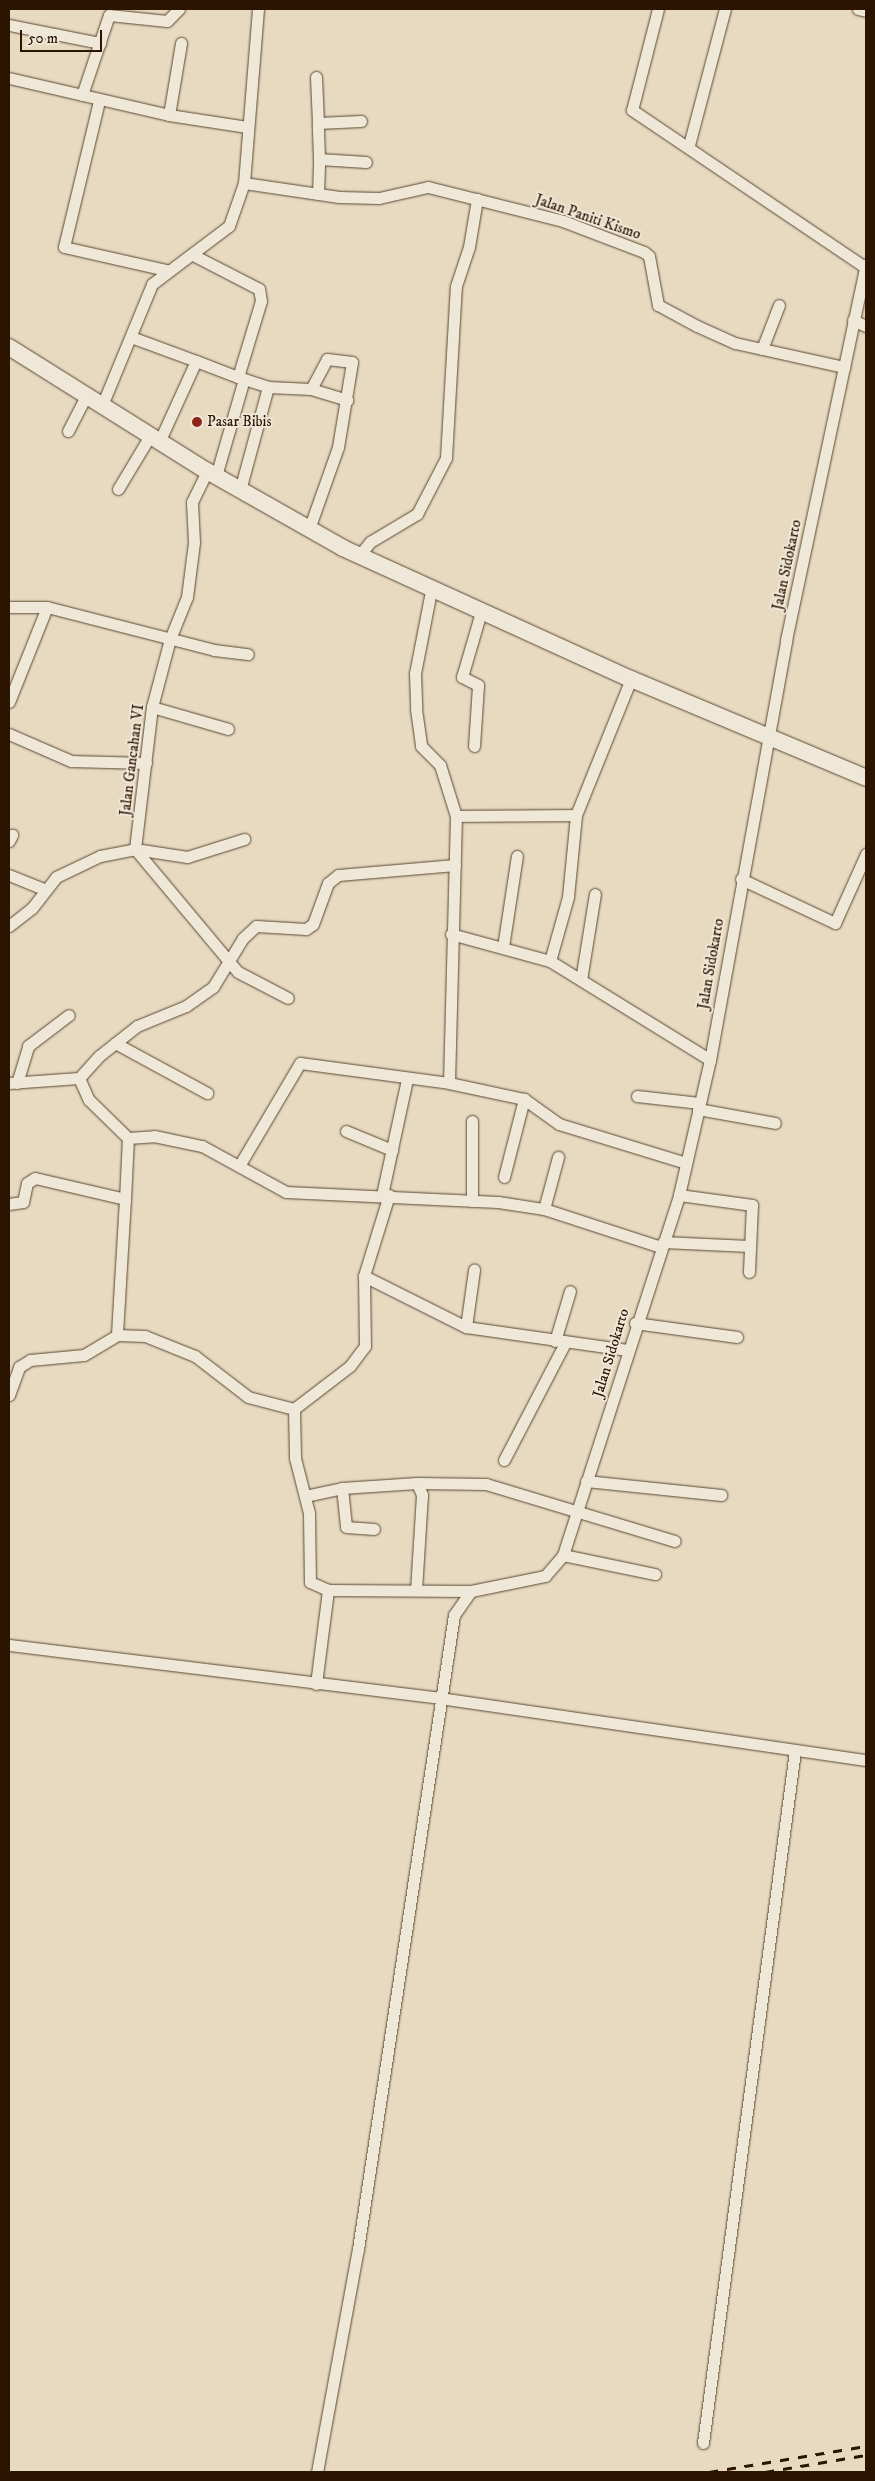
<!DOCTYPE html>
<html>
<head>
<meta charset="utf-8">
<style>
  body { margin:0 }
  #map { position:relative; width:875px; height:2481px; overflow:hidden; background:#e7dac1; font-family:"IM FELL DW Pica",serif }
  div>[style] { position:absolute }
  .roads { filter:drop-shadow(0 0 1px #5b4630) drop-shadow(0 0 1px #5b4630) }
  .street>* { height:11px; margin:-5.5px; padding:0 5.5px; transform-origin:5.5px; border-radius:5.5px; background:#efe7d7 }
  .secondary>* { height:16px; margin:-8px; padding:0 8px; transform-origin:8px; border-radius:8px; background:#efe7d7 }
  .rail>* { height:3px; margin-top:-1.5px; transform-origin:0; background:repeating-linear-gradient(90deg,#2c1500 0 9px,transparent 0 18px) }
  .dots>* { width:14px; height:14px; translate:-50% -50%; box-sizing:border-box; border:2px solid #efe7d7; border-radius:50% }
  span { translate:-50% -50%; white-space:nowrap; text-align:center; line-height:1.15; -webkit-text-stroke:4px #efe7d7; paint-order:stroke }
  .street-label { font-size:15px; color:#2c1500 }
  .poi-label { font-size:15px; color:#2c1500 }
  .left { translate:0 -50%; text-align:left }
  .frame { position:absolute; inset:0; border:10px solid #2c1500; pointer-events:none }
  .scale { position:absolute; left:20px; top:30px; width:82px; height:22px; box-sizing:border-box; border:2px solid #2c1500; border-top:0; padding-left:6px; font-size:15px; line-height:18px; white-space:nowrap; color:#2c1500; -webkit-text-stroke:4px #efe7d7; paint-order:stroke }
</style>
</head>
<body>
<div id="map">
  <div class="roads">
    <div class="street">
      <div style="left:658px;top:9px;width:104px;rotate:104.4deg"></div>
      <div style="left:632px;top:110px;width:281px;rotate:34deg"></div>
      <div style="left:858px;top:9px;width:8px;rotate:14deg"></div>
      <div style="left:9px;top:25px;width:93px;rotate:11.2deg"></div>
      <div style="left:316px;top:77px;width:46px;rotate:87.5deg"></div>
      <div style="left:9px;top:78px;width:164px;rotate:13deg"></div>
      <div style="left:169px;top:115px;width:79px;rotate:8.7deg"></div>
      <div style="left:82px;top:95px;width:84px;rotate:-71.4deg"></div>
      <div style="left:109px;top:15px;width:58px;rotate:5.9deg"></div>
      <div style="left:167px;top:21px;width:17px;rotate:-45deg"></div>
      <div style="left:99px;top:101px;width:150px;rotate:103.5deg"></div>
      <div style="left:64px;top:247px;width:105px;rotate:12.7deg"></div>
      <div style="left:169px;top:115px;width:73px;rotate:-80.5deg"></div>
      <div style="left:689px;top:145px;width:141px;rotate:-75.2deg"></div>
      <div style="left:319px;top:159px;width:36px;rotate:-92deg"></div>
      <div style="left:318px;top:123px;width:43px;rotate:-2.7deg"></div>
      <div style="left:244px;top:183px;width:96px;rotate:8.4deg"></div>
      <div style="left:339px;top:197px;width:40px;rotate:1.4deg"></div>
      <div style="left:379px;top:198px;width:50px;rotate:-12.7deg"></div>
      <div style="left:428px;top:187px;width:139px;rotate:14.1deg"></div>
      <div style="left:563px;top:221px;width:87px;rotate:20.9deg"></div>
      <div style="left:644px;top:252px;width:6px;rotate:39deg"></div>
      <div style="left:649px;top:256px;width:50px;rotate:79.6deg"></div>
      <div style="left:658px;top:305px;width:44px;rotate:28.3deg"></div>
      <div style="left:697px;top:326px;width:42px;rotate:24.1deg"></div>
      <div style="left:735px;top:343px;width:112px;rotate:12.4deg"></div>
      <div style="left:318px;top:194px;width:35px;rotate:-88deg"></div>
      <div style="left:319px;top:159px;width:47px;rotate:3.7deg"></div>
      <div style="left:853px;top:320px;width:14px;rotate:25deg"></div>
      <div style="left:131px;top:337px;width:69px;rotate:20.3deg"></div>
      <div style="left:762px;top:349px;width:47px;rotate:-68.9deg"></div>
      <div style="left:238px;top:377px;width:32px;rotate:18deg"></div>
      <div style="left:268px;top:387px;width:43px;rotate:2.7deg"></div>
      <div style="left:311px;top:389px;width:38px;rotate:17deg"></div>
      <div style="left:103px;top:403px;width:129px;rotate:-67.6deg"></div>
      <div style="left:152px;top:284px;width:96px;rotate:-37deg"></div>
      <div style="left:229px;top:226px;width:46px;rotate:-70.8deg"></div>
      <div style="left:244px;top:183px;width:175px;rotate:-85.4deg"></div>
      <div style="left:68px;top:431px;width:42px;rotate:-62.8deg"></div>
      <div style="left:160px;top:440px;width:87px;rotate:-65.5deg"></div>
      <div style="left:196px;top:361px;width:45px;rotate:20.9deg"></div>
      <div style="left:238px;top:377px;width:79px;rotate:-73.2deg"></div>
      <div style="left:261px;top:301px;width:12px;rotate:-99deg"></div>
      <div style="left:259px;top:289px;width:74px;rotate:-152.7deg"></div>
      <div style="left:216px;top:476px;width:101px;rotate:-73.9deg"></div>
      <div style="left:118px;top:489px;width:64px;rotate:-59deg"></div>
      <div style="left:240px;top:490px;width:107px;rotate:-74.8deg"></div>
      <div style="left:309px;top:529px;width:87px;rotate:-70.5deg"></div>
      <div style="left:338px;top:447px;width:86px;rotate:-80.6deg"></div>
      <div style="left:352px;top:362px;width:25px;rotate:-173deg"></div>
      <div style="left:327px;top:359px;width:34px;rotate:118deg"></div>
      <div style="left:359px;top:556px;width:18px;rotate:-52deg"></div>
      <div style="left:370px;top:542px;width:55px;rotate:-30.8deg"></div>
      <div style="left:417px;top:514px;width:63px;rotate:-62.6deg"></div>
      <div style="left:446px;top:458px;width:172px;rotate:-86.7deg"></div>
      <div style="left:456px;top:286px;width:41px;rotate:-71.6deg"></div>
      <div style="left:469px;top:247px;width:49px;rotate:-80.5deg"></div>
      <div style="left:431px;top:591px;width:84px;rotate:101deg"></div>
      <div style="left:415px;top:673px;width:36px;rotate:88deg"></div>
      <div style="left:416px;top:709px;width:37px;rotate:82deg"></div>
      <div style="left:421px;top:746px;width:27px;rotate:45deg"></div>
      <div style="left:440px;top:765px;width:53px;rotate:72.6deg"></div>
      <div style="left:456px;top:816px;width:267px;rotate:91.5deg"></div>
      <div style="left:9px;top:607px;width:38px"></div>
      <div style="left:47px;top:607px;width:172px;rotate:14.4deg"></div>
      <div style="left:214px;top:650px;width:34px;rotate:7deg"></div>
      <div style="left:9px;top:702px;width:102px;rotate:-68.2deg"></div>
      <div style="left:152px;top:707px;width:79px;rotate:16.1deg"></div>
      <div style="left:9px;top:734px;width:68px;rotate:23.5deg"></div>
      <div style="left:71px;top:761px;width:75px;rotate:1.5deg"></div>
      <div style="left:474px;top:746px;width:61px;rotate:-86.2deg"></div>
      <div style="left:478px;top:685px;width:18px;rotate:-153deg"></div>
      <div style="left:462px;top:677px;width:68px;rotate:-73.7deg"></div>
      <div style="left:456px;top:816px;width:120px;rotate:-0.5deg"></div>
      <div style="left:576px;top:815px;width:147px;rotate:-68deg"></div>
      <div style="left:9px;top:841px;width:7px;rotate:-63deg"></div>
      <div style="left:135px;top:849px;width:160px;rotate:50.1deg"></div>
      <div style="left:238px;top:972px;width:56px;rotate:27.5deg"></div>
      <div style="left:135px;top:849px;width:53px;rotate:8.7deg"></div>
      <div style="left:187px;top:857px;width:60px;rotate:-17.5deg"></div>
      <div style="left:455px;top:865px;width:117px;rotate:175.1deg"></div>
      <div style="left:338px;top:875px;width:13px;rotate:141deg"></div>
      <div style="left:328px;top:883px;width:44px;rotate:110.1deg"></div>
      <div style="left:313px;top:924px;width:9px;rotate:144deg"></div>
      <div style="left:306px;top:929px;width:50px;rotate:-176.6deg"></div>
      <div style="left:256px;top:926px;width:18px;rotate:137deg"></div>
      <div style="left:243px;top:938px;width:57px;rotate:121.5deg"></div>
      <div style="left:213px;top:987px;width:33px;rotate:145deg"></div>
      <div style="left:186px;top:1006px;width:53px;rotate:157.8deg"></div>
      <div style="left:137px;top:1026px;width:48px;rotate:141.7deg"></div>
      <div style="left:99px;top:1056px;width:30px;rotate:132deg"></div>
      <div style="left:79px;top:1078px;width:24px;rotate:66deg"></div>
      <div style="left:89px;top:1100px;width:54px;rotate:44.3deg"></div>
      <div style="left:128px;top:1138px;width:26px;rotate:-4deg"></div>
      <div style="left:154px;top:1136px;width:49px;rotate:11.8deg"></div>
      <div style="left:202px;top:1146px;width:96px;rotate:28.7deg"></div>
      <div style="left:286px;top:1192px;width:212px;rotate:2.7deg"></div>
      <div style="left:498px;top:1202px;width:47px;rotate:8.7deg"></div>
      <div style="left:544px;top:1209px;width:123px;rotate:18deg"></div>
      <div style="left:9px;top:875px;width:37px;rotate:22deg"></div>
      <div style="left:741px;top:879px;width:104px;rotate:25.1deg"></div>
      <div style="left:835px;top:923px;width:76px;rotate:-65.8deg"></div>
      <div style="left:9px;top:926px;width:29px;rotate:-38deg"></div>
      <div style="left:32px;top:908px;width:39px;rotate:-52deg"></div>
      <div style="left:56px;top:877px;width:49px;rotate:-25.5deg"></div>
      <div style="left:100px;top:856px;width:36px;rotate:-11deg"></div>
      <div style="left:135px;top:849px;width:143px;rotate:-83.2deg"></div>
      <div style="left:152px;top:707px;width:70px;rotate:-75.2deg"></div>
      <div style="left:170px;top:639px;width:45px;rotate:-68deg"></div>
      <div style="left:187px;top:597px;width:55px;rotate:-82.7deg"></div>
      <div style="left:194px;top:542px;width:40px;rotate:-92.9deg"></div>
      <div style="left:192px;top:502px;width:34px;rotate:-64deg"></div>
      <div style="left:451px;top:934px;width:103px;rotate:15.3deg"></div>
      <div style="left:550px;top:961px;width:188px;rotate:31.7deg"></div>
      <div style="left:503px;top:947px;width:92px;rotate:-81.3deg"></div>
      <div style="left:550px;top:961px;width:66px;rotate:-74.3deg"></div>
      <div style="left:568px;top:897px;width:82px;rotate:-84.4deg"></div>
      <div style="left:581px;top:980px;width:87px;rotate:-80.8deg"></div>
      <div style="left:115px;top:1043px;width:105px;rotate:28.5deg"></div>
      <div style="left:9px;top:1083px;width:70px;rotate:-4.1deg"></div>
      <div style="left:17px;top:1083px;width:39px;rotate:-73deg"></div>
      <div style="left:28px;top:1046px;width:51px;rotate:-37.1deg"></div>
      <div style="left:637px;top:1096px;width:63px;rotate:6.3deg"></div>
      <div style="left:698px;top:1109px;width:78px;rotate:10.3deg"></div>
      <div style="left:346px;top:1131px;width:50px;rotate:22.4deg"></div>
      <div style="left:239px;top:1166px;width:120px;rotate:-59.4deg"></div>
      <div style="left:300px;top:1063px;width:150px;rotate:7.6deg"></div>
      <div style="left:449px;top:1083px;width:77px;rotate:12deg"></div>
      <div style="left:524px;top:1099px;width:43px;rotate:35.5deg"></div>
      <div style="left:559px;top:1124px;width:133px;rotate:17.1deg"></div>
      <div style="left:504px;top:1177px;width:81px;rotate:-75.6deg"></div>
      <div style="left:382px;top:1195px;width:119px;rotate:-77.8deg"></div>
      <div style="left:389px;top:1195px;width:85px;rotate:107.2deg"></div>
      <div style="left:364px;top:1276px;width:70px;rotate:89.2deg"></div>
      <div style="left:365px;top:1346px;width:25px;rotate:127deg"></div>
      <div style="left:350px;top:1366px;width:71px;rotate:142.5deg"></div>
      <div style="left:294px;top:1409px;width:49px;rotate:88.8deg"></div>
      <div style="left:295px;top:1458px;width:57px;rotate:75.7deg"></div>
      <div style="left:309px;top:1513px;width:69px;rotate:89.2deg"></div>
      <div style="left:310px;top:1582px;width:20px;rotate:24deg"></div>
      <div style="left:328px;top:1590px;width:143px;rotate:0.4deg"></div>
      <div style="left:471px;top:1591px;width:76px;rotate:-11.5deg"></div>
      <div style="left:545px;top:1576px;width:28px;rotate:-49deg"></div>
      <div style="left:563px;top:1555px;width:378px;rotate:-72.1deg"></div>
      <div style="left:679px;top:1195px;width:139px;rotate:-77.1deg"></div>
      <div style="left:710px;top:1060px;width:427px;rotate:-79.7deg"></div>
      <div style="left:786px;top:640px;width:384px;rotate:-78deg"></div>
      <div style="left:679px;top:1195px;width:74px;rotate:7.8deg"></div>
      <div style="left:752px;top:1205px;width:67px;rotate:92.6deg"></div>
      <div style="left:125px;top:1199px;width:61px;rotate:-87.2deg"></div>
      <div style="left:472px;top:1201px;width:80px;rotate:-90deg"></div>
      <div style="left:9px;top:1204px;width:14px;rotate:-8deg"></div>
      <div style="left:23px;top:1202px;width:19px;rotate:-78deg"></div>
      <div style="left:27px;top:1183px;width:9px;rotate:-32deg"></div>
      <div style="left:35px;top:1178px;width:92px;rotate:13.1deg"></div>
      <div style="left:125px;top:1199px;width:136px;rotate:93.4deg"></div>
      <div style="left:544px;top:1209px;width:54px;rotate:-74.9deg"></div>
      <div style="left:663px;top:1242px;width:86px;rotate:2.7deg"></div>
      <div style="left:364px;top:1276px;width:114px;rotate:26.6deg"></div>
      <div style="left:466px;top:1327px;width:163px;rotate:8.1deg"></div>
      <div style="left:635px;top:1323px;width:103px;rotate:7.8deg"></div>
      <div style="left:466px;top:1327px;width:58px;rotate:-82deg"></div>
      <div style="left:555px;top:1341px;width:52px;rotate:-73.3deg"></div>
      <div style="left:9px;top:1395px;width:30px;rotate:-70deg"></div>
      <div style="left:19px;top:1367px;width:13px;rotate:-32deg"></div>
      <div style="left:30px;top:1360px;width:54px;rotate:-5.3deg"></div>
      <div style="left:84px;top:1355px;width:39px;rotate:-31deg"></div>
      <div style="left:117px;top:1335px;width:28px;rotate:2deg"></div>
      <div style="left:145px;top:1336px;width:54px;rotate:21.8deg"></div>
      <div style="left:195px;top:1356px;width:67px;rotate:37.7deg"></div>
      <div style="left:248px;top:1397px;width:48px;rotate:14.6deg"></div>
      <div style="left:504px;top:1460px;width:132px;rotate:-62.5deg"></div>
      <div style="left:586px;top:1481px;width:136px;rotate:5.9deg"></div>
      <div style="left:417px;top:1483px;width:69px;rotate:0.8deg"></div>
      <div style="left:486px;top:1484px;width:197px;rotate:16.8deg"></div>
      <div style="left:342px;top:1488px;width:39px;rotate:84deg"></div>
      <div style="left:346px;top:1527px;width:28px;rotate:4deg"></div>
      <div style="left:305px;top:1496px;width:38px;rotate:-12deg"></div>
      <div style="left:342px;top:1488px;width:75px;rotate:-3.8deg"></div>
      <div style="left:417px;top:1483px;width:13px;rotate:67deg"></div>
      <div style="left:422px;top:1495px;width:95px;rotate:93.6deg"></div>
      <div style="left:563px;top:1555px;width:94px;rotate:11.7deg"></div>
      <div style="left:9px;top:1645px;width:434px;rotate:7deg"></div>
      <div style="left:440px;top:1698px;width:430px;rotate:8.3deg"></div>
      <div style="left:316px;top:1684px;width:95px;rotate:-82.7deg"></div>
      <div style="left:703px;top:2443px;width:698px;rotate:-82.43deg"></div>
      <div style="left:317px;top:2472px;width:227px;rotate:-79.6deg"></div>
      <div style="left:358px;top:2249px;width:641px;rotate:-81.39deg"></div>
      <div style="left:454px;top:1615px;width:29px;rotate:-55deg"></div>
    </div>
    <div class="secondary">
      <div style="left:9px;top:347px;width:234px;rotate:32.1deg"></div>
      <div style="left:207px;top:471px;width:156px;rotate:29.5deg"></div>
      <div style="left:343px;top:548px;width:316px;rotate:24.5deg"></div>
      <div style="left:631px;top:679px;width:255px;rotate:22.8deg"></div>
    </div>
  </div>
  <div class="rail">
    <div style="left:709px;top:2472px;width:159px;rotate:-9.4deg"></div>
    <div style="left:765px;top:2472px;width:102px;rotate:-9.6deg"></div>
  </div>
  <div class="dots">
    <div style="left:197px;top:422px;background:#8f2418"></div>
  </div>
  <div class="street-label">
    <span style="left:588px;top:217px;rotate:19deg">Jalan Paniti Kismo</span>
    <span style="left:787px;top:565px;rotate:-78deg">Jalan Sidokarto</span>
    <span style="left:132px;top:760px;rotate:-83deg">Jalan Gancahan VI</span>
    <span style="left:711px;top:964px;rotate:-80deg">Jalan Sidokarto</span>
    <span style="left:611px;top:1353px;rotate:-73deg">Jalan Sidokarto</span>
  </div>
  <div class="poi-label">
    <span class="left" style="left:207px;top:422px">Pasar Bibis</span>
  </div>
  <div class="frame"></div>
  <div class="scale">50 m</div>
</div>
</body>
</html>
